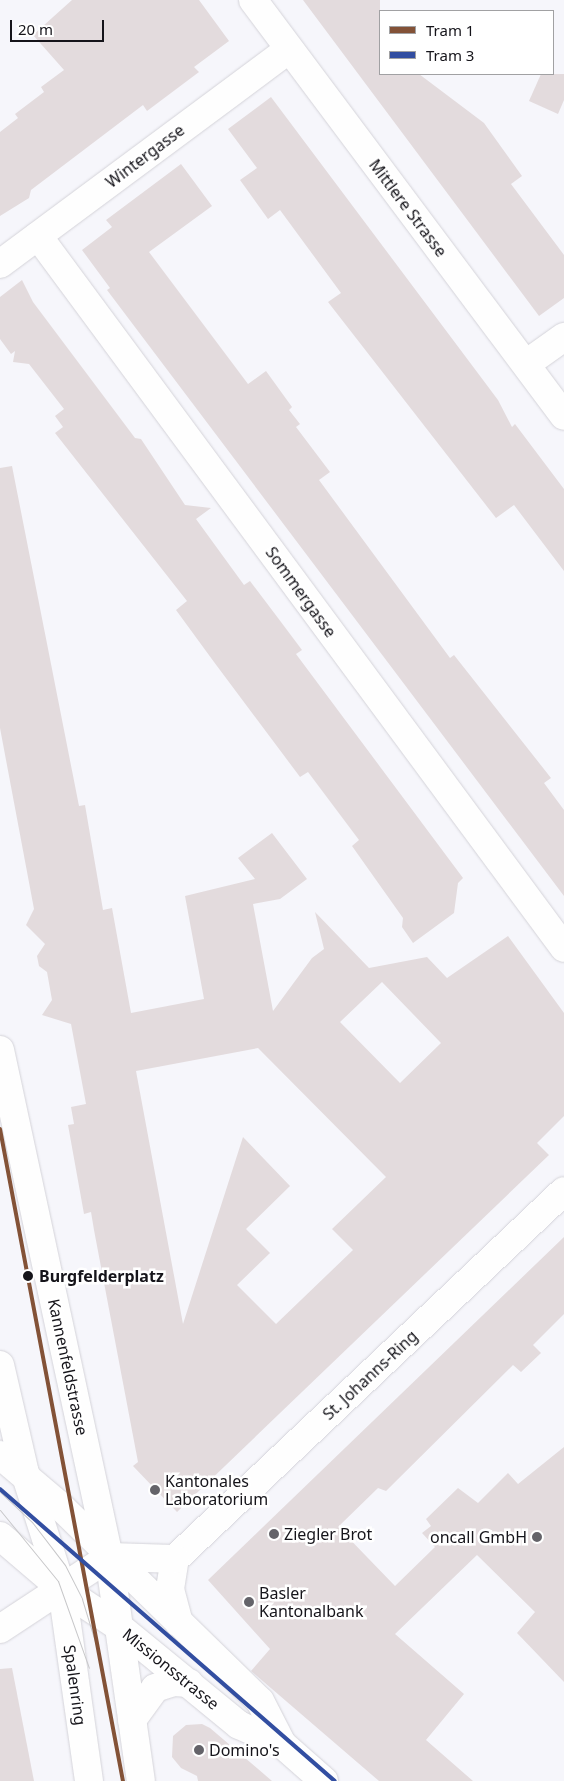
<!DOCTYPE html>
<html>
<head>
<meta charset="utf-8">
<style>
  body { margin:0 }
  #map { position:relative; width:564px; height:1781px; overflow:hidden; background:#f6f6fb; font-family:"Noto Sans",sans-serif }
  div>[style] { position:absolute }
  .building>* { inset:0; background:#e3dbdd }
  .roads { filter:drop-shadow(0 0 1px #d4d3d9) drop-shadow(0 0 1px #d4d3d9) }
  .minor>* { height:28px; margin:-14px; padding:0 14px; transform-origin:14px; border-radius:14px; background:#fefefe }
  .secondary>* { height:28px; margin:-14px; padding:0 14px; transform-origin:14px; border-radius:14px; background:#fefefe }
  .primary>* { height:28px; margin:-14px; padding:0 14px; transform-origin:14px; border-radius:14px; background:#fefefe }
  .tram>* { height:1px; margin:-0.5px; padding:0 0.5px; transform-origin:0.5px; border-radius:0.5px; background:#c7c7c9 }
  .tram-1>* { height:4px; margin:-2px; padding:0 2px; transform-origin:2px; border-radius:2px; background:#835237 }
  .tram-2>* { height:4px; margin:-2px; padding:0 2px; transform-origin:2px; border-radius:2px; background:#324ea1 }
  .dots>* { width:14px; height:14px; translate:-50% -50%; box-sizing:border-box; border:2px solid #fff; border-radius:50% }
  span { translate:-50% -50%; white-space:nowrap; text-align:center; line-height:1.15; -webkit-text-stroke:5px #fff; paint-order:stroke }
  .street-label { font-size:16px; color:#15141a }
  .stop-label { font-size:16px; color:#15141a; font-weight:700 }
  .left { translate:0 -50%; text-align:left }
  .poi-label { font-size:16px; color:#15141a }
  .right { translate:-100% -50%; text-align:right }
  .legend { position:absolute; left:379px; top:10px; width:175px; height:65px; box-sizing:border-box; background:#fff; border:1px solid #a1a1a3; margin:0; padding:6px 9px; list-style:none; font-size:15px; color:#15141a }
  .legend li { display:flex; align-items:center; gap:10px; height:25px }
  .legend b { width:25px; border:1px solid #a1a1a3 }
  .scale { position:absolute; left:10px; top:20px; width:94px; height:22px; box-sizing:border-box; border:2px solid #15141a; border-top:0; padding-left:6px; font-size:15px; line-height:18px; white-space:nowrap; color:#15141a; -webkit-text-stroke:4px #fff; paint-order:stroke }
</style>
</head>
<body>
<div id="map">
  <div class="building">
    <div style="clip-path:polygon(72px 0,199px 0,229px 41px,194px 67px,199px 72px,147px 111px,143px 105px,31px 190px,29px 198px,0 216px,0 132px,18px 118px,15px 114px,44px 92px,41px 87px,64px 70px,33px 35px)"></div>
    <div style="clip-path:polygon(303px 0,380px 0,380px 74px,419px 74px,484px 123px,522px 176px,511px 184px,564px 255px,564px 298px,539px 316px)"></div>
    <div style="clip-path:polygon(541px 74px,564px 74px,564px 100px,558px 114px,529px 101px)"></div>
    <div style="clip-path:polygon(271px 97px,498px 400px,512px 427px,515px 424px,564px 489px,564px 571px,514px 505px,496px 518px,328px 302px,341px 293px,280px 210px,268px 219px,240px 180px,257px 168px,228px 129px)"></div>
    <div style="clip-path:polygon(181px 164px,212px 206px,149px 252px,248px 384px,266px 371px,292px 407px,289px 410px,300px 424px,296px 427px,330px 472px,319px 480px,450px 658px,454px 655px,551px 778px,544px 783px,564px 810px,564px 896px,107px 290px,110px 288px,82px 250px,112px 227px,106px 220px)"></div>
    <div style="clip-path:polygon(22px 280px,33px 302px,135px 438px,141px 439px,185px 505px,211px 508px,196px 519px,244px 585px,250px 581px,278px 618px,302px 650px,296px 654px,463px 878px,458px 883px,454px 913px,413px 943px,402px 927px,403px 918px,352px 846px,359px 840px,308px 772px,300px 777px,214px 662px,176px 610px,187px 601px,55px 433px,63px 427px,55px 416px,64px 409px,29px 364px,13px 362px,15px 351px,11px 354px,0 339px,0 297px)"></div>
    <div style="clip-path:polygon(evenodd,12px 466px,79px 806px,85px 805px,103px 910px,112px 908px,131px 1013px,204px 999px,185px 896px,255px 879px,238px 858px,272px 833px,307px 879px,280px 899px,253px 904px,273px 1011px,312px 958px,324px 949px,315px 912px,369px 968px,427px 957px,447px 978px,508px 936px,564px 1013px,564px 1116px,537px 1143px,549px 1155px,177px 1512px,133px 1466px,138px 1462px,94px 1230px,91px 1212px,84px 1214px,68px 1125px,74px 1124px,71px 1107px,86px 1104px,71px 1024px,42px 1015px,52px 1000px,47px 972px,39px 966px,37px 956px,45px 944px,26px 925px,34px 909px,0 728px,0 468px,12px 466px,382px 982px,441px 1043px,400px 1083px,340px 1022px,382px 982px,12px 466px,258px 1048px,386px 1177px,332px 1229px,353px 1250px,276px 1324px,237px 1285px,270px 1253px,246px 1229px,290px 1186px,243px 1137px,183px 1324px,136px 1071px,258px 1048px)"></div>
    <div style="clip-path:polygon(564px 1237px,564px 1314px,533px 1345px,541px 1353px,521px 1372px,513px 1365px,386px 1491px,378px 1488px,338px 1527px,395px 1586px,435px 1547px,422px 1533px,431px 1526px,426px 1519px,458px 1488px,478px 1503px,508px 1473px,518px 1484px,564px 1447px,564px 1682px,517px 1633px,535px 1612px,477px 1555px,395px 1634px,464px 1694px,426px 1740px,473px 1781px,379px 1781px,251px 1671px,270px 1649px,208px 1580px)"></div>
    <div style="clip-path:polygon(12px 1668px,34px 1781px,0 1781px,0 1669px)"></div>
    <div style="clip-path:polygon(202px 1724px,210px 1728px,272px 1781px,198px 1781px,197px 1776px,181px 1768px,172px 1757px,173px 1736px,186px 1725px)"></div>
  </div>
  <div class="roads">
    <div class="minor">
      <div style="left:253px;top:0;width:519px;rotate:53.22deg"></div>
      <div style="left:38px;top:236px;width:885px;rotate:53.54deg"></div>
      <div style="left:0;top:264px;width:360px;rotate:-36.6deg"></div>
      <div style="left:526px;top:364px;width:47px;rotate:-35.4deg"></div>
      <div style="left:179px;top:1623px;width:35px;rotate:-105deg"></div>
      <div style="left:170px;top:1589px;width:30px;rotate:-81deg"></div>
      <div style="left:175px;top:1559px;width:535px;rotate:-43.41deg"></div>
      <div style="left:0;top:1629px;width:131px;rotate:-33.4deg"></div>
      <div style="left:109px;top:1557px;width:66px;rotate:1.7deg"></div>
    </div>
    <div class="secondary">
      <div style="left:0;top:1455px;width:76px;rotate:40.2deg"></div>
      <div style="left:58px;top:1504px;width:282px;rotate:44.3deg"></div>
      <div style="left:260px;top:1701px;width:48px;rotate:62.9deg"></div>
      <div style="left:0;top:1536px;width:82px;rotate:40.5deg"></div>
      <div style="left:62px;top:1589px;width:67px;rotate:33.5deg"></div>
      <div style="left:118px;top:1626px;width:156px;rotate:39.3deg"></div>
      <div style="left:239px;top:1725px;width:47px;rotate:23.8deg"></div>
      <div style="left:282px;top:1744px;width:56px;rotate:41.4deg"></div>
      <div style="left:132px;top:1720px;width:39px;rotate:-54deg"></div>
      <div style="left:155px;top:1688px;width:20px;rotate:-18deg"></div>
      <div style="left:174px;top:1682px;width:15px;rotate:4deg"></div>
    </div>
    <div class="primary">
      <div style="left:0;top:1050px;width:519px;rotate:77.87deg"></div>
      <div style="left:109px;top:1557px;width:226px;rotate:81.9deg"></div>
      <div style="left:0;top:1365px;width:111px;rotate:77deg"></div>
      <div style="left:25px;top:1473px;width:122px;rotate:72.3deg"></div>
      <div style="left:62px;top:1589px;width:194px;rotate:82deg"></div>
    </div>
  </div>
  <div class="tram">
    <div style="left:0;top:1492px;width:44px;rotate:43.2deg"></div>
    <div style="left:32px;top:1522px;width:54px;rotate:52.5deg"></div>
    <div style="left:65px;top:1565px;width:38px;rotate:63deg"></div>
    <div style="left:82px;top:1599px;width:62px;rotate:73deg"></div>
    <div style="left:0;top:1510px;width:92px;rotate:50.8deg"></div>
    <div style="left:58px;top:1581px;width:92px;rotate:70.4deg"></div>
  </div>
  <div class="tram-1">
    <div style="left:0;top:1129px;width:664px;rotate:79.32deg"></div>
  </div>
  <div class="tram-2">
    <div style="left:0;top:1489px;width:444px;rotate:41.1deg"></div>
  </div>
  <div class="dots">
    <div style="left:28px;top:1276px;background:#15141a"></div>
    <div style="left:155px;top:1490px;background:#646369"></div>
    <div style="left:274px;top:1534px;background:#646369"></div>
    <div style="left:537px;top:1537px;background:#646369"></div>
    <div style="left:249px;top:1602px;background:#646369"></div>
    <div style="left:199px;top:1750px;background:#646369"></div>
  </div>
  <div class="street-label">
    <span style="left:145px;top:156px;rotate:-37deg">Wintergasse</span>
    <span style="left:408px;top:208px;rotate:53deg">Mittlere Strasse</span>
    <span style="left:301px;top:592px;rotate:54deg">Sommergasse</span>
    <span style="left:68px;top:1367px;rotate:78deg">Kannenfeldstrasse</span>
    <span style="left:370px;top:1375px;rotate:-43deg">St. Johanns-Ring</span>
    <span style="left:171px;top:1669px;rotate:39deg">Missionsstrasse</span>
    <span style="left:75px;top:1685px;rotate:82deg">Spalenring</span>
  </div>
  <div class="stop-label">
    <span class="left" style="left:39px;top:1276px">Burgfelderplatz</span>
  </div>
  <div class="poi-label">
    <span class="left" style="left:165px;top:1490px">Kantonales<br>Laboratorium</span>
    <span class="left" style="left:284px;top:1534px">Ziegler Brot</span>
    <span class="right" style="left:527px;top:1537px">oncall GmbH</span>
    <span class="left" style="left:259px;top:1602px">Basler<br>Kantonalbank</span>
    <span class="left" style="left:209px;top:1750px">Domino's</span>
  </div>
  <ul class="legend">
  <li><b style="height:6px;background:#835237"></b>Tram 1</li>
  <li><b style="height:6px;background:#324ea1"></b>Tram 3</li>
  </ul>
  <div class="scale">20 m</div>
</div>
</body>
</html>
